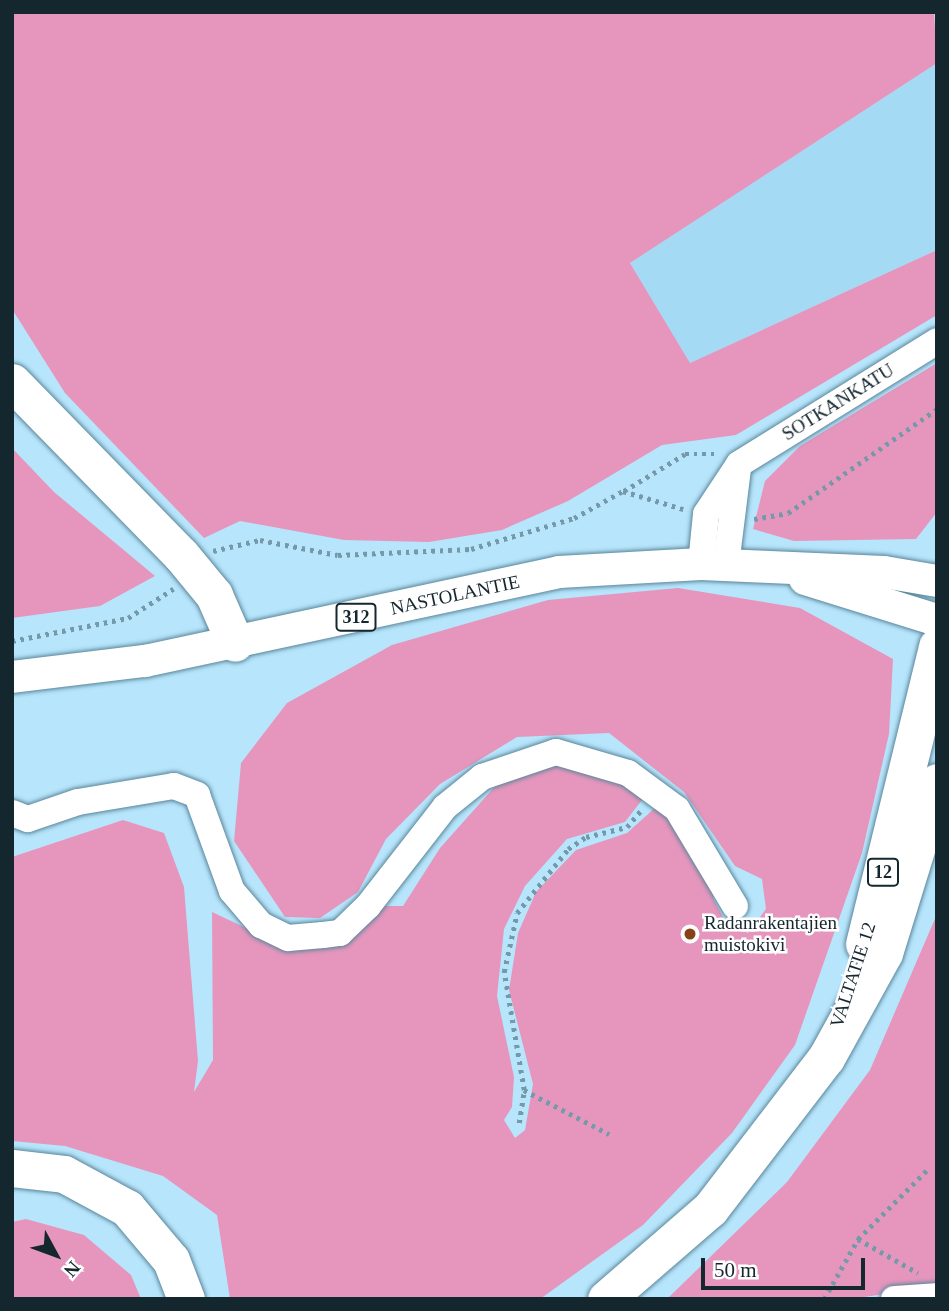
<!DOCTYPE html>
<html>
<head>
<meta charset="utf-8">
<style>
  body { margin:0 }
  #map { position:relative; width:949px; height:1311px; overflow:hidden; background:#b7e5fc; font-family:"Times New Roman",serif }
  div>[style] { position:absolute }
  .built>* { inset:0; background:#a4daf4 }
  .green>* { inset:0; background:#e696bd }
  .path>* { height:4.5px; margin-top:-2.25px; transform-origin:0; background:repeating-linear-gradient(90deg,#7699aa 0 3.5px,transparent 0 8.5px) }
  .roads { filter:drop-shadow(0 0 2px #5a869a) drop-shadow(0 0 2px #5a869a) }
  .minor>* { height:26px; margin:-13px; padding:0 13px; transform-origin:13px; border-radius:13px; background:#fff }
  .major>* { height:32px; margin:-16px; padding:0 16px; transform-origin:16px; border-radius:16px; background:#fff }
  .highway>* { height:37px; margin:-18.5px; padding:0 18.5px; transform-origin:18.5px; border-radius:18.5px; background:#fff }
  .dots>* { width:19px; height:19px; translate:-50% -50%; box-sizing:border-box; border:4px solid #fefefe; border-radius:50% }
  span { translate:-50% -50%; white-space:nowrap; text-align:center; line-height:1.15; -webkit-text-stroke:5px #fefefe; paint-order:stroke }
  .shield-label span { padding:2px 5px; background:#fefefe; border:2px solid; border-radius:5px; -webkit-text-stroke-width:0 }
  .shield-label { font-size:18px; color:#14262e; font-weight:700 }
  .street-label { font-size:19px; color:#14262e }
  .poi-label { font-size:19px; color:#14262e }
  .left { translate:0 -50%; text-align:left }
  .frame { position:absolute; inset:0; border:14px solid #14262e; pointer-events:none }
  .north { position:absolute; left:21px; top:1220px; width:70px; height:70px; -webkit-text-stroke:5px #fefefe; paint-order:stroke; rotate:131deg; font-size:19px; font-weight:700; line-height:28px; text-align:center; color:#14262e }
  .north::after { content:''; display:block; margin:auto; width:24px; height:32px; background:#14262e; clip-path:polygon(50% 0,100% 100%,50% 72%,0 100%) }
  .scale { position:absolute; left:701px; top:1258px; width:164px; height:32px; box-sizing:border-box; border:4px solid #14262e; border-top:0; padding-left:9px; font-size:21px; line-height:24px; white-space:nowrap; color:#14262e; -webkit-text-stroke:5px #fefefe; paint-order:stroke }
</style>
</head>
<body>
<div id="map">
  <div class="built">
    <div style="clip-path:polygon(937px 63px,937px 250px,690px 363px,630px 263px)"></div>
  </div>
  <div class="green">
    <div style="clip-path:polygon(12px 12px,934px 12px,937px 63px,630px 263px,690px 363px,937px 250px,937px 315px,736px 435px,662px 445px,568px 501px,502px 530px,429px 542px,344px 540px,240px 521px,204px 538px,65px 393px,12px 309px)"></div>
    <div style="clip-path:polygon(937px 363px,937px 512px,916px 539px,794px 541px,753px 529px,765px 481px,800px 446px)"></div>
    <div style="clip-path:polygon(12px 448px,54px 492px,155px 576px,100px 606px,12px 618px)"></div>
    <div style="clip-path:polygon(678px 588px,800px 608px,893px 659px,889px 734px,862px 853px,795px 1045px,732px 1133px,643px 1225px,540px 1299px,230px 1299px,217px 1215px,163px 1176px,65px 1146px,12px 1141px,12px 857px,123px 820px,164px 833px,184px 887px,198px 1061px,194px 1092px,213px 1060px,212px 912px,280px 944px,368px 906px,403px 906px,440px 848px,498px 783px,555px 763px,612px 772px,645px 796px,625px 822px,567px 839px,525px 886px,504px 929px,497px 996px,514px 1077px,512px 1107px,504px 1120px,515px 1138px,525px 1130px,533px 1084px,509px 990px,518px 933px,536px 892px,576px 850px,627px 833px,657px 806px,675px 821px,717px 881px,713px 898px,726px 923px,748px 933px,766px 909px,762px 879px,735px 866px,684px 792px,609px 733px,517px 737px,440px 784px,386px 839px,358px 892px,320px 918px,285px 917px,234px 841px,241px 763px,287px 703px,392px 645px,548px 600px)"></div>
    <div style="clip-path:polygon(937px 914px,937px 1286px,851px 1299px,667px 1299px,787px 1182px,870px 1070px)"></div>
    <div style="clip-path:polygon(26px 1219px,84px 1235px,131px 1275px,141px 1299px,12px 1299px,12px 1222px)"></div>
  </div>
  <div class="path">
    <div style="left:624px;top:491px;width:71px;rotate:-31.2deg"></div>
    <div style="left:685px;top:454px;width:32px"></div>
    <div style="left:754px;top:519px;width:35px;rotate:-10deg"></div>
    <div style="left:788px;top:513px;width:182px;rotate:-34.9deg"></div>
    <div style="left:213px;top:551px;width:48px;rotate:-13.2deg"></div>
    <div style="left:260px;top:540px;width:79px;rotate:10.9deg"></div>
    <div style="left:338px;top:555px;width:133px;rotate:-2.6deg"></div>
    <div style="left:471px;top:549px;width:108px;rotate:-16.8deg"></div>
    <div style="left:574px;top:518px;width:56px;rotate:-28.9deg"></div>
    <div style="left:623px;top:491px;width:63px;rotate:16.7deg"></div>
    <div style="left:12px;top:641px;width:118px;rotate:-11.2deg"></div>
    <div style="left:128px;top:618px;width:54px;rotate:-32.8deg"></div>
    <div style="left:524px;top:1090px;width:96px;rotate:27.4deg"></div>
    <div style="left:519px;top:1123px;width:33px;rotate:-81deg"></div>
    <div style="left:524px;top:1090px;width:120px;rotate:-99.6deg"></div>
    <div style="left:504px;top:972px;width:60px;rotate:-77.6deg"></div>
    <div style="left:517px;top:913px;width:82px;rotate:-51.4deg"></div>
    <div style="left:568px;top:849px;width:22px;rotate:-34deg"></div>
    <div style="left:586px;top:837px;width:42px;rotate:-13.7deg"></div>
    <div style="left:627px;top:827px;width:23px;rotate:-50deg"></div>
    <div style="left:858px;top:1239px;width:69px;rotate:29.5deg"></div>
    <div style="left:824px;top:1299px;width:69px;rotate:-60.5deg"></div>
    <div style="left:858px;top:1239px;width:100px;rotate:-45deg"></div>
  </div>
  <div class="roads">
    <div class="minor">
      <div style="left:701px;top:564px;width:50px;rotate:-84.3deg"></div>
      <div style="left:706px;top:514px;width:60px;rotate:-56.6deg"></div>
      <div style="left:739px;top:464px;width:233px;rotate:-31.8deg"></div>
      <div style="left:726px;top:565px;width:97px;rotate:-82.9deg"></div>
      <div style="left:12px;top:813px;width:17px;rotate:21deg"></div>
      <div style="left:28px;top:819px;width:53px;rotate:-18.8deg"></div>
      <div style="left:78px;top:802px;width:97px;rotate:-9.5deg"></div>
      <div style="left:174px;top:786px;width:25px;rotate:21deg"></div>
      <div style="left:197px;top:795px;width:102px;rotate:70deg"></div>
      <div style="left:232px;top:891px;width:45px;rotate:49.5deg"></div>
      <div style="left:261px;top:925px;width:30px;rotate:26deg"></div>
      <div style="left:288px;top:938px;width:35px;rotate:-5deg"></div>
      <div style="left:323px;top:935px;width:17px;rotate:-7deg"></div>
      <div style="left:340px;top:933px;width:39px;rotate:-44deg"></div>
      <div style="left:368px;top:906px;width:125px;rotate:-52.1deg"></div>
      <div style="left:445px;top:807px;width:48px;rotate:-39deg"></div>
      <div style="left:482px;top:777px;width:78px;rotate:-18.7deg"></div>
      <div style="left:556px;top:752px;width:75px;rotate:16.3deg"></div>
      <div style="left:628px;top:773px;width:61px;rotate:36.3deg"></div>
      <div style="left:677px;top:809px;width:113px;rotate:59.1deg"></div>
      <div style="left:894px;top:1299px;width:43px;rotate:-4deg"></div>
    </div>
    <div class="major">
      <div style="left:805px;top:579px;width:138px;rotate:17.3deg"></div>
      <div style="left:12px;top:677px;width:134px;rotate:-6.9deg"></div>
      <div style="left:145px;top:661px;width:423px;rotate:-12.1deg"></div>
      <div style="left:559px;top:572px;width:142px;rotate:-3.2deg"></div>
      <div style="left:701px;top:564px;width:183px;rotate:2.5deg"></div>
      <div style="left:884px;top:572px;width:54px;rotate:9.6deg"></div>
    </div>
    <div class="highway">
      <div style="left:12px;top:382px;width:242px;rotate:45.7deg"></div>
      <div style="left:181px;top:555px;width:52px;rotate:50.5deg"></div>
      <div style="left:214px;top:595px;width:52px;rotate:66.4deg"></div>
      <div style="left:864px;top:944px;width:307px;rotate:-76.2deg"></div>
      <div style="left:12px;top:1168px;width:52px;rotate:6.6deg"></div>
      <div style="left:64px;top:1174px;width:72px;rotate:28.4deg"></div>
      <div style="left:127px;top:1208px;width:68px;rotate:49.8deg"></div>
      <div style="left:171px;top:1260px;width:42px;rotate:69deg"></div>
      <div style="left:606px;top:1299px;width:138px;rotate:-40.9deg"></div>
      <div style="left:710px;top:1209px;width:190px;rotate:-52.5deg"></div>
      <div style="left:826px;top:1058px;width:120px;rotate:-61.1deg"></div>
      <div style="left:884px;top:953px;width:179px;rotate:-72.8deg"></div>
    </div>
  </div>
  <div class="dots">
    <div style="left:690px;top:934px;background:#874218"></div>
  </div>
  <div class="shield-label">
    <span style="left:356px;top:617px">312</span>
    <span style="left:883px;top:872px">12</span>
  </div>
  <div class="street-label">
    <span style="left:838px;top:402px;rotate:-32deg">SOTKANKATU</span>
    <span style="left:455px;top:595px;rotate:-12deg">NASTOLANTIE</span>
    <span style="left:853px;top:975px;rotate:-72deg">VALTATIE 12</span>
  </div>
  <div class="poi-label">
    <span class="left" style="left:704px;top:934px">Radanrakentajien<br>muistokivi</span>
  </div>
  <div class="frame"></div>
  <div class="north">N</div>
  <div class="scale">50 m</div>
</div>
</body>
</html>
